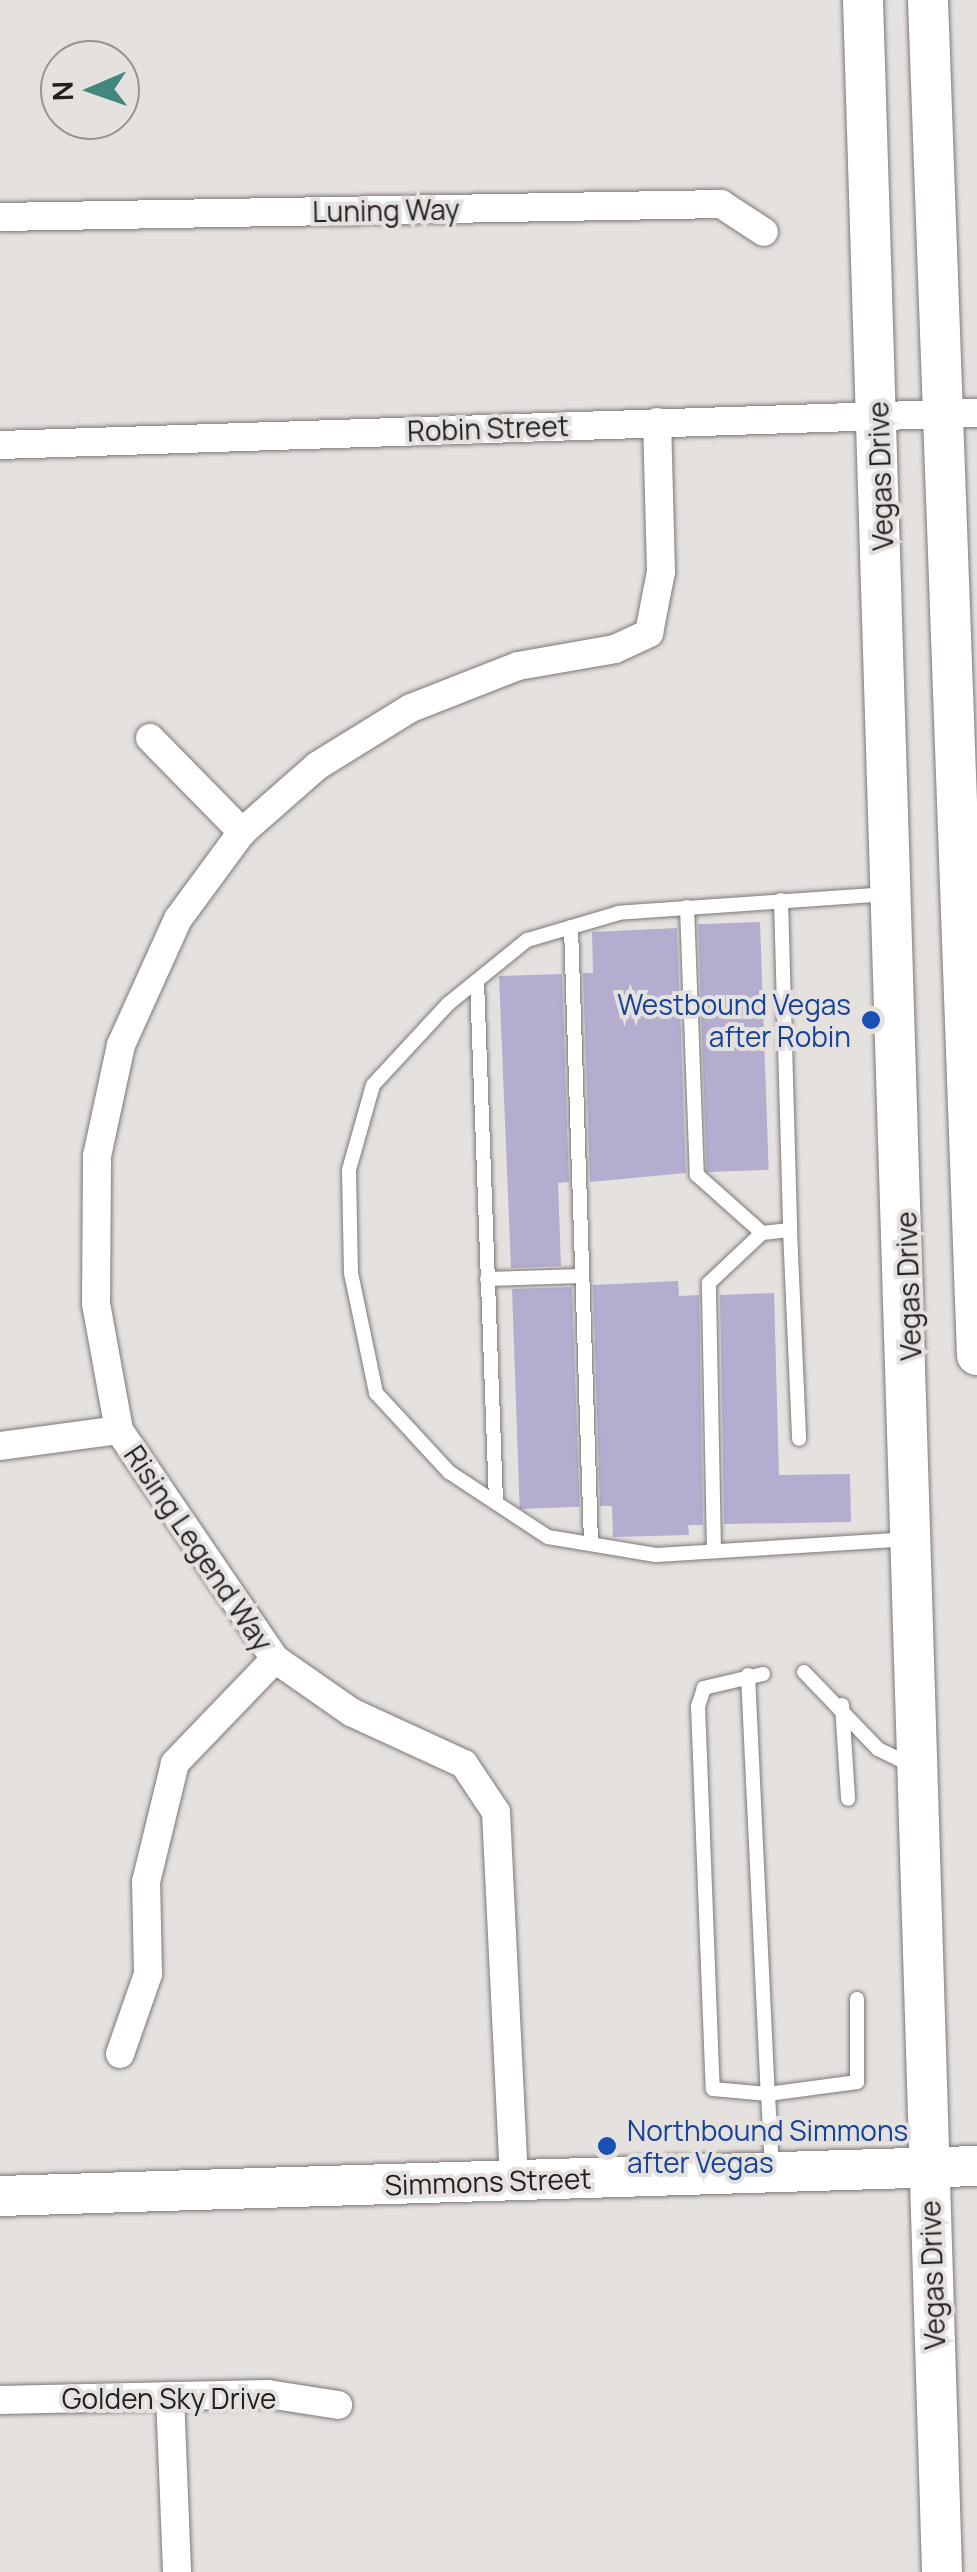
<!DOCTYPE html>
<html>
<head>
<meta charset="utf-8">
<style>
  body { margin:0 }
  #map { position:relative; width:977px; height:2572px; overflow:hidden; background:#e5e1df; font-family:Manrope,sans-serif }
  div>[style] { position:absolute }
  .building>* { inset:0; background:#b4add0; transform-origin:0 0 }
  .roads { filter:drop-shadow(0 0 2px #7c7876) drop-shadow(0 0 2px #7c7876) }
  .service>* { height:14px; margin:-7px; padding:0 7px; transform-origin:7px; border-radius:7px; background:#fff }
  .minor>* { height:28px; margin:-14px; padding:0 14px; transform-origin:14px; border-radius:14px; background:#fff }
  .secondary>* { height:40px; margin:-20px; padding:0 20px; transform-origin:20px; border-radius:20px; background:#fff }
  .dots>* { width:28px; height:28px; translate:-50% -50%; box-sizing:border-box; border:5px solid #e5e1df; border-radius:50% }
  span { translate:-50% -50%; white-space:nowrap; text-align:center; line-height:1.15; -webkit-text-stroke:8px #e5e1df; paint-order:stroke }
  .street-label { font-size:28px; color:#232120 }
  .transit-label { font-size:28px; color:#164399 }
  .right { translate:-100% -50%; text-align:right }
  .left { translate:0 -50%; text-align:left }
  .north { position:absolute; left:40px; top:40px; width:100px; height:100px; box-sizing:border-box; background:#e5e1df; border:2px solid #979493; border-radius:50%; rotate:268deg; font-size:28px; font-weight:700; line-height:40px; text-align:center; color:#232120 }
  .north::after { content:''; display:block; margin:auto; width:35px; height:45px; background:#43877c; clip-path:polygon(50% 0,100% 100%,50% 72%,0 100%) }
</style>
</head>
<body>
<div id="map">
  <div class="building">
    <div style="left:760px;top:922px;width:248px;height:62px;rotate:88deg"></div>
    <div style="clip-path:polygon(677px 928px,686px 1173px,590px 1182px,583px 973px,593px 973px,592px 932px)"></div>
    <div style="clip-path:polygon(562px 974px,569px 1182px,558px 1183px,561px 1266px,511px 1268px,499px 976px)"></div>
    <div style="clip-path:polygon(678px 1281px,679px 1296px,699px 1295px,703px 1525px,688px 1525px,689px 1535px,613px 1537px,612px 1506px,600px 1506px,593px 1285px)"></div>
    <div style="left:572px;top:1287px;width:220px;height:60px;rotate:88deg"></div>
    <div style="clip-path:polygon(774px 1293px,779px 1475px,850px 1474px,851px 1522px,724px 1524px,720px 1295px)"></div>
  </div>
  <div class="roads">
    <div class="service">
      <div style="left:888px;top:894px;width:270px;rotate:176deg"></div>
      <div style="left:619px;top:913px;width:96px;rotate:163.6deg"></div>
      <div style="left:527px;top:940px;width:102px;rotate:141deg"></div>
      <div style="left:448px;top:1004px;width:110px;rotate:132.8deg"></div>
      <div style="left:373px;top:1085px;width:88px;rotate:105.8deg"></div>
      <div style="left:349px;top:1170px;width:103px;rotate:88.9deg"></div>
      <div style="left:351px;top:1273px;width:123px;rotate:78.2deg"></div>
      <div style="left:376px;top:1393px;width:108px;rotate:47.3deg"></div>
      <div style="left:449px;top:1472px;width:118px;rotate:33.3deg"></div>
      <div style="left:548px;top:1537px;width:109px;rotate:9.5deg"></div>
      <div style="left:656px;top:1555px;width:252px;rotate:-3.6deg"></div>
      <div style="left:781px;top:900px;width:330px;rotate:88.4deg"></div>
      <div style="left:687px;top:907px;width:268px;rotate:87.9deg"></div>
      <div style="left:697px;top:1175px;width:87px;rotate:41.7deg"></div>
      <div style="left:571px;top:927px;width:617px;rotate:88.14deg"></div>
      <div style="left:477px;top:981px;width:521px;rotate:87.91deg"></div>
      <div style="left:487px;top:1279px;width:95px;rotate:-1.8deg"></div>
      <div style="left:714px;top:1551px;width:268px;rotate:-91.1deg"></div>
      <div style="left:709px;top:1283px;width:73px;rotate:-43.3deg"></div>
      <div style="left:762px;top:1233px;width:28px;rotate:-6deg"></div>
      <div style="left:790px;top:1230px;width:209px;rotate:87.5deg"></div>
      <div style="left:804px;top:1672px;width:107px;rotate:46.1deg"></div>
      <div style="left:878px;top:1749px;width:39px;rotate:26deg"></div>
      <div style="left:763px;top:1674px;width:61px;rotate:166.7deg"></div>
      <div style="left:704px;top:1688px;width:19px;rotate:108deg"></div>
      <div style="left:698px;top:1706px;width:383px;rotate:87.8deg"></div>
      <div style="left:713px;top:2089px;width:55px;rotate:5.2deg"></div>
      <div style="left:768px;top:2094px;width:77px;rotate:87deg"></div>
      <div style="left:748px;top:1675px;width:419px;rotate:87.3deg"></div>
      <div style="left:768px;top:2094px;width:90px;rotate:-7.7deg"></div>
      <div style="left:857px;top:2082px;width:83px;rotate:-90deg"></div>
      <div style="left:842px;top:1705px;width:94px;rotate:86.3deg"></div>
    </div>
    <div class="minor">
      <div style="left:0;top:217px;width:721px;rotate:-1.03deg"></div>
      <div style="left:721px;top:204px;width:51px;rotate:33.1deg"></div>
      <div style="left:0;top:445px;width:978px;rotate:-1.88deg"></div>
      <div style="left:150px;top:738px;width:132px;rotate:45.6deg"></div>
      <div style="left:0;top:1446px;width:120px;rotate:-7.7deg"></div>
      <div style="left:120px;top:2054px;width:85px;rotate:-70.7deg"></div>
      <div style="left:148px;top:1974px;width:92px;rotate:-91.2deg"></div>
      <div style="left:146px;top:1882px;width:122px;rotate:-76.3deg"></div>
      <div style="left:175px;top:1763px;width:144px;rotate:-46.1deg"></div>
      <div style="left:514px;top:2180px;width:368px;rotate:-92.8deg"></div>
      <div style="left:496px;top:1812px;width:58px;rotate:-123.7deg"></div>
      <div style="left:464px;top:1764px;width:124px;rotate:-155.3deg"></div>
      <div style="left:351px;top:1712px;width:93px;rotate:-145.1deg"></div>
      <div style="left:275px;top:1659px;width:277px;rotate:-124.3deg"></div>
      <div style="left:119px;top:1430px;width:128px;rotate:-100.3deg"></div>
      <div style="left:96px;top:1304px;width:148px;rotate:-89.6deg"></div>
      <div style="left:97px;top:1156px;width:114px;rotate:-77.8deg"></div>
      <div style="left:121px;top:1045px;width:138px;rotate:-65.7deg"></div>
      <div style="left:178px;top:919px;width:108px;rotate:-53.7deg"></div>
      <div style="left:242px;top:832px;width:100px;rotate:-41.3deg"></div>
      <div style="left:317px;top:766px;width:110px;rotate:-31.7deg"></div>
      <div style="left:411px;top:708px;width:115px;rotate:-21.4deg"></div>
      <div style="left:518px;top:666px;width:98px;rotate:-9.9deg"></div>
      <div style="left:615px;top:649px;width:38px;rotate:-25deg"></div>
      <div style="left:649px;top:633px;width:62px;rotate:-78.9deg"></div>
      <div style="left:661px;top:572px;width:150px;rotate:-91.5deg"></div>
      <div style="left:170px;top:2396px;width:176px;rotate:87.7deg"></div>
      <div style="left:0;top:2400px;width:268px;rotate:-1.3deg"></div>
      <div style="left:268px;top:2394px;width:71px;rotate:8.9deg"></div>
    </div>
    <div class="secondary">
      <div style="left:863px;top:0;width:2573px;rotate:88.24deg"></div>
      <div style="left:928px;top:0;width:1356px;rotate:87.93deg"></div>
      <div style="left:0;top:2196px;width:977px;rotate:-1.76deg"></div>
    </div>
  </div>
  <div class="dots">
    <div style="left:871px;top:1020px;background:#1a4fb4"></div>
    <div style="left:607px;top:2146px;background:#1a4fb4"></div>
  </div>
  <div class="street-label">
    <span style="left:386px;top:210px;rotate:-1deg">Luning Way</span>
    <span style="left:488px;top:428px;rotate:-2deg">Robin Street</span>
    <span style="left:880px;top:476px;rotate:-92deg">Vegas Drive</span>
    <span style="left:908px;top:1286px;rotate:-92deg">Vegas Drive</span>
    <span style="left:199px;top:1548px;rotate:56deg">Rising Legend Way</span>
    <span style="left:488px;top:2181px;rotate:-2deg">Simmons Street</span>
    <span style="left:932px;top:2275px;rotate:-92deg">Vegas Drive</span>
    <span style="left:169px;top:2398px">Golden Sky Drive</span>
  </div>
  <div class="transit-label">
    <span class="right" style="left:851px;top:1020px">Westbound Vegas<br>after Robin</span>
    <span class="left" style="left:627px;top:2146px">Northbound Simmons<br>after Vegas</span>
  </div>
  <div class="north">N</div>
</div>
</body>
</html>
